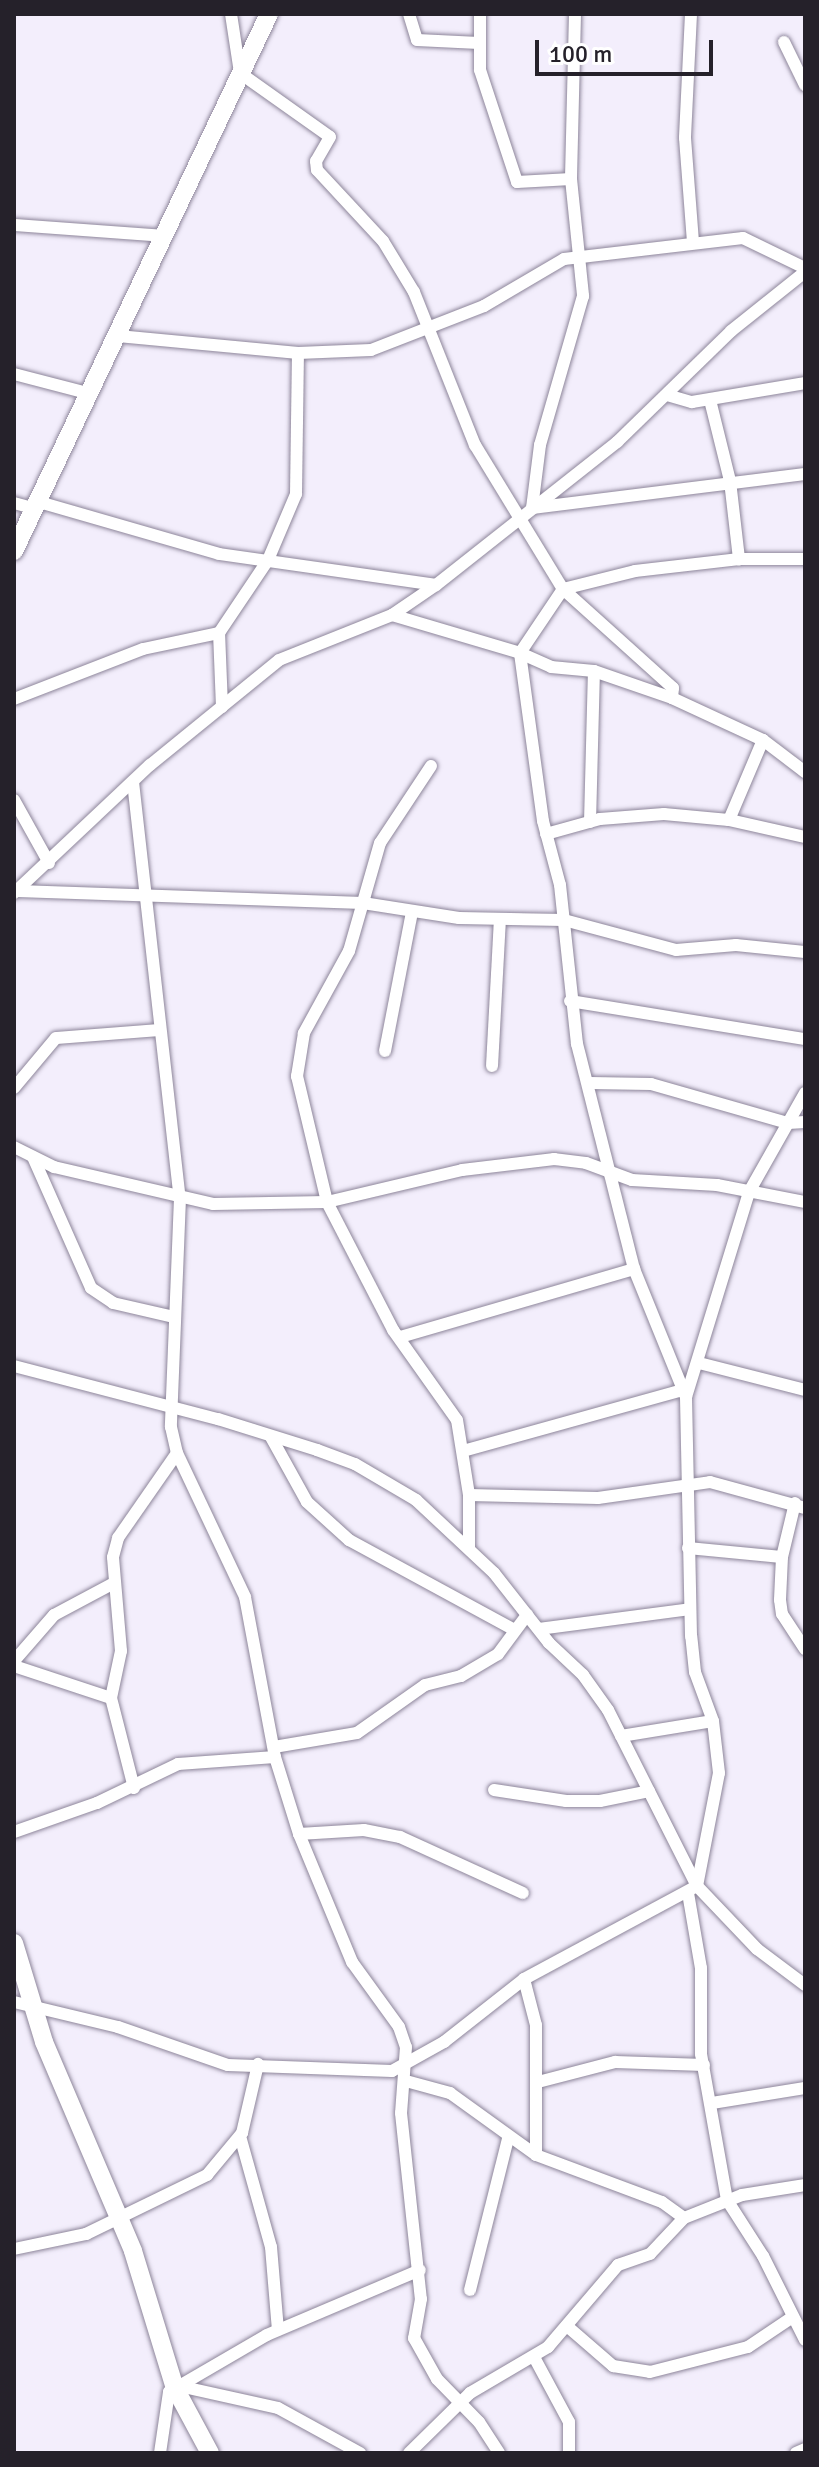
<!DOCTYPE html>
<html>
<head>
<meta charset="utf-8">
<style>
  body { margin:0 }
  #map { position:relative; width:819px; height:2467px; overflow:hidden; background:#f3eefc; font-family:Signika,sans-serif }
  div>[style] { position:absolute }
  .roads { filter:drop-shadow(0 0 2px #8d859a) drop-shadow(0 0 2px #8d859a) }
  .street>* { height:12px; margin:-6px; padding:0 6px; transform-origin:6px; border-radius:6px; background:#fff }
  .secondary>* { height:18px; margin:-9px; padding:0 9px; transform-origin:9px; border-radius:9px; background:#fff }
  span { translate:-50% -50%; white-space:nowrap; text-align:center; line-height:1.15; -webkit-text-stroke:7px #fff; paint-order:stroke }
  .frame { position:absolute; inset:0; border:16px solid #25212a; pointer-events:none }
  .scale { position:absolute; left:535px; top:40px; width:178px; height:36px; box-sizing:border-box; border:4px solid #25212a; border-top:0; padding-left:10px; font-size:24px; line-height:28px; white-space:nowrap; color:#25212a; -webkit-text-stroke:6px #fff; paint-order:stroke }
</style>
</head>
<body>
<div id="map">
  <div class="roads">
    <div class="street">
      <div style="left:231px;top:14px;width:60px;rotate:81.3deg"></div>
      <div style="left:240px;top:73px;width:110px;rotate:35.4deg"></div>
      <div style="left:330px;top:137px;width:28px;rotate:120deg"></div>
      <div style="left:316px;top:161px;width:9px;rotate:84deg"></div>
      <div style="left:317px;top:170px;width:97px;rotate:47.1deg"></div>
      <div style="left:383px;top:241px;width:60px;rotate:58.7deg"></div>
      <div style="left:414px;top:292px;width:165px;rotate:68.3deg"></div>
      <div style="left:475px;top:445px;width:169px;rotate:58.6deg"></div>
      <div style="left:563px;top:589px;width:148px;rotate:42deg"></div>
      <div style="left:673px;top:688px;width:10px;rotate:96deg"></div>
      <div style="left:409px;top:14px;width:27px;rotate:73deg"></div>
      <div style="left:417px;top:40px;width:62px;rotate:2.8deg"></div>
      <div style="left:480px;top:14px;width:56px;rotate:90deg"></div>
      <div style="left:480px;top:70px;width:118px;rotate:71.7deg"></div>
      <div style="left:517px;top:182px;width:54px;rotate:-3.2deg"></div>
      <div style="left:575px;top:14px;width:165px;rotate:91.4deg"></div>
      <div style="left:571px;top:179px;width:118px;rotate:84.1deg"></div>
      <div style="left:583px;top:296px;width:155px;rotate:106.1deg"></div>
      <div style="left:540px;top:445px;width:64px;rotate:97.2deg"></div>
      <div style="left:532px;top:508px;width:275px;rotate:-7.1deg"></div>
      <div style="left:691px;top:14px;width:124px;rotate:92.8deg"></div>
      <div style="left:685px;top:138px;width:104px;rotate:85.6deg"></div>
      <div style="left:784px;top:42px;width:48px;rotate:64deg"></div>
      <div style="left:14px;top:225px;width:149px;rotate:4.2deg"></div>
      <div style="left:118px;top:336px;width:181px;rotate:5.4deg"></div>
      <div style="left:298px;top:353px;width:73px;rotate:-2.4deg"></div>
      <div style="left:371px;top:350px;width:121px;rotate:-21.3deg"></div>
      <div style="left:484px;top:306px;width:93px;rotate:-30.4deg"></div>
      <div style="left:564px;top:259px;width:180px;rotate:-6.7deg"></div>
      <div style="left:743px;top:238px;width:69px;rotate:25.8deg"></div>
      <div style="left:14px;top:374px;width:80px;rotate:14.6deg"></div>
      <div style="left:667px;top:395px;width:26px;rotate:16deg"></div>
      <div style="left:692px;top:402px;width:115px;rotate:-9.5deg"></div>
      <div style="left:710px;top:400px;width:83px;rotate:76.1deg"></div>
      <div style="left:730px;top:481px;width:79px;rotate:83.4deg"></div>
      <div style="left:39px;top:502px;width:187px;rotate:16.1deg"></div>
      <div style="left:219px;top:554px;width:219px;rotate:8.1deg"></div>
      <div style="left:14px;top:503px;width:23px;rotate:15deg"></div>
      <div style="left:392px;top:615px;width:134px;rotate:16.5deg"></div>
      <div style="left:520px;top:653px;width:34px;rotate:24deg"></div>
      <div style="left:551px;top:667px;width:43px;rotate:5.3deg"></div>
      <div style="left:594px;top:671px;width:83px;rotate:19.1deg"></div>
      <div style="left:672px;top:698px;width:100px;rotate:24.8deg"></div>
      <div style="left:763px;top:740px;width:53px;rotate:37.3deg"></div>
      <div style="left:14px;top:699px;width:138px;rotate:-21.2deg"></div>
      <div style="left:143px;top:649px;width:78px;rotate:-11.9deg"></div>
      <div style="left:222px;top:707px;width:74px;rotate:-92.3deg"></div>
      <div style="left:219px;top:633px;width:88px;rotate:-56.1deg"></div>
      <div style="left:268px;top:560px;width:72px;rotate:-67deg"></div>
      <div style="left:296px;top:494px;width:141px;rotate:-89.2deg"></div>
      <div style="left:431px;top:766px;width:92px;rotate:123.5deg"></div>
      <div style="left:380px;top:843px;width:112px;rotate:106deg"></div>
      <div style="left:349px;top:951px;width:94px;rotate:118.8deg"></div>
      <div style="left:304px;top:1033px;width:44px;rotate:99.2deg"></div>
      <div style="left:297px;top:1076px;width:130px;rotate:76.6deg"></div>
      <div style="left:327px;top:1202px;width:144px;rotate:62.7deg"></div>
      <div style="left:393px;top:1330px;width:110px;rotate:54.6deg"></div>
      <div style="left:457px;top:1420px;width:76px;rotate:80.9deg"></div>
      <div style="left:469px;top:1495px;width:52px;rotate:90deg"></div>
      <div style="left:133px;top:782px;width:419px;rotate:83.6deg"></div>
      <div style="left:180px;top:1198px;width:229px;rotate:92.3deg"></div>
      <div style="left:171px;top:1427px;width:27px;rotate:77deg"></div>
      <div style="left:177px;top:1453px;width:159px;rotate:64.7deg"></div>
      <div style="left:245px;top:1597px;width:163px;rotate:79.4deg"></div>
      <div style="left:275px;top:1757px;width:81px;rotate:72.7deg"></div>
      <div style="left:299px;top:1834px;width:139px;rotate:67.5deg"></div>
      <div style="left:352px;top:1962px;width:80px;rotate:54.1deg"></div>
      <div style="left:399px;top:2027px;width:21px;rotate:71deg"></div>
      <div style="left:406px;top:2047px;width:66px;rotate:94.3deg"></div>
      <div style="left:401px;top:2113px;width:187px;rotate:83.9deg"></div>
      <div style="left:421px;top:2299px;width:40px;rotate:100deg"></div>
      <div style="left:414px;top:2338px;width:47px;rotate:60.7deg"></div>
      <div style="left:437px;top:2379px;width:60px;rotate:45.7deg"></div>
      <div style="left:479px;top:2422px;width:37px;rotate:57deg"></div>
      <div style="left:14px;top:800px;width:72px;rotate:60.9deg"></div>
      <div style="left:729px;top:820px;width:87px;rotate:-67deg"></div>
      <div style="left:590px;top:822px;width:151px;rotate:-88.5deg"></div>
      <div style="left:546px;top:834px;width:56px;rotate:-15.5deg"></div>
      <div style="left:600px;top:819px;width:64px;rotate:-4.5deg"></div>
      <div style="left:664px;top:814px;width:65px;rotate:5.3deg"></div>
      <div style="left:729px;top:820px;width:78px;rotate:12.6deg"></div>
      <div style="left:18px;top:891px;width:345px;rotate:2deg"></div>
      <div style="left:363px;top:903px;width:97px;rotate:8.9deg"></div>
      <div style="left:459px;top:918px;width:105px;rotate:1.1deg"></div>
      <div style="left:564px;top:920px;width:116px;rotate:15deg"></div>
      <div style="left:676px;top:950px;width:60px;rotate:-4.8deg"></div>
      <div style="left:736px;top:945px;width:69px;rotate:5.8deg"></div>
      <div style="left:14px;top:893px;width:187px;rotate:-43.3deg"></div>
      <div style="left:150px;top:765px;width:166px;rotate:-39.1deg"></div>
      <div style="left:279px;top:660px;width:122px;rotate:-21.7deg"></div>
      <div style="left:392px;top:615px;width:53px;rotate:-34.3deg"></div>
      <div style="left:436px;top:585px;width:231px;rotate:-38.3deg"></div>
      <div style="left:617px;top:442px;width:159px;rotate:-44.2deg"></div>
      <div style="left:731px;top:331px;width:95px;rotate:-38.6deg"></div>
      <div style="left:570px;top:1001px;width:238px;rotate:9.2deg"></div>
      <div style="left:385px;top:1051px;width:142px;rotate:-79deg"></div>
      <div style="left:492px;top:1066px;width:146px;rotate:-86.9deg"></div>
      <div style="left:590px;top:1083px;width:61px;rotate:0.9deg"></div>
      <div style="left:651px;top:1084px;width:142px;rotate:15.9deg"></div>
      <div style="left:788px;top:1123px;width:17px;rotate:-3deg"></div>
      <div style="left:14px;top:1088px;width:65px;rotate:-50deg"></div>
      <div style="left:56px;top:1038px;width:104px;rotate:-4.4deg"></div>
      <div style="left:14px;top:1147px;width:45px;rotate:26.6deg"></div>
      <div style="left:54px;top:1167px;width:163px;rotate:13.1deg"></div>
      <div style="left:213px;top:1204px;width:114px;rotate:-1deg"></div>
      <div style="left:327px;top:1202px;width:139px;rotate:-13.3deg"></div>
      <div style="left:462px;top:1170px;width:93px;rotate:-6.8deg"></div>
      <div style="left:554px;top:1159px;width:32px;rotate:7deg"></div>
      <div style="left:586px;top:1163px;width:49px;rotate:20.3deg"></div>
      <div style="left:632px;top:1180px;width:85px;rotate:3.4deg"></div>
      <div style="left:717px;top:1185px;width:90px;rotate:10.9deg"></div>
      <div style="left:33px;top:1157px;width:143px;rotate:66.1deg"></div>
      <div style="left:91px;top:1288px;width:27px;rotate:34deg"></div>
      <div style="left:113px;top:1303px;width:63px;rotate:12.9deg"></div>
      <div style="left:400px;top:1337px;width:244px;rotate:-16.2deg"></div>
      <div style="left:699px;top:1363px;width:109px;rotate:14.3deg"></div>
      <div style="left:14px;top:1366px;width:211px;rotate:14.6deg"></div>
      <div style="left:218px;top:1419px;width:104px;rotate:17.4deg"></div>
      <div style="left:317px;top:1450px;width:40px;rotate:20.2deg"></div>
      <div style="left:355px;top:1464px;width:71px;rotate:30.5deg"></div>
      <div style="left:416px;top:1500px;width:107px;rotate:43.1deg"></div>
      <div style="left:494px;top:1573px;width:89px;rotate:51.8deg"></div>
      <div style="left:549px;top:1643px;width:47px;rotate:43.3deg"></div>
      <div style="left:583px;top:1675px;width:43px;rotate:54.5deg"></div>
      <div style="left:608px;top:1710px;width:197px;rotate:63.2deg"></div>
      <div style="left:697px;top:1886px;width:87px;rotate:46.4deg"></div>
      <div style="left:757px;top:1949px;width:60px;rotate:36.9deg"></div>
      <div style="left:686px;top:1397px;width:214px;rotate:-72.9deg"></div>
      <div style="left:749px;top:1192px;width:114px;rotate:-60.5deg"></div>
      <div style="left:271px;top:1437px;width:74px;rotate:61deg"></div>
      <div style="left:307px;top:1502px;width:57px;rotate:42.1deg"></div>
      <div style="left:349px;top:1540px;width:189px;rotate:28.5deg"></div>
      <div style="left:463px;top:1451px;width:228px;rotate:-15.5deg"></div>
      <div style="left:469px;top:1495px;width:129px;rotate:1.3deg"></div>
      <div style="left:598px;top:1498px;width:113px;rotate:-8.1deg"></div>
      <div style="left:710px;top:1482px;width:98px;rotate:15.3deg"></div>
      <div style="left:795px;top:1503px;width:56px;rotate:103.5deg"></div>
      <div style="left:782px;top:1557px;width:43px;rotate:92.7deg"></div>
      <div style="left:780px;top:1600px;width:14px;rotate:82deg"></div>
      <div style="left:782px;top:1614px;width:42px;rotate:56.7deg"></div>
      <div style="left:688px;top:1548px;width:94px;rotate:5.5deg"></div>
      <div style="left:539px;top:1629px;width:152px;rotate:-7.5deg"></div>
      <div style="left:14px;top:1661px;width:61px;rotate:-49deg"></div>
      <div style="left:54px;top:1615px;width:68px;rotate:-28.1deg"></div>
      <div style="left:14px;top:1666px;width:102px;rotate:18.3deg"></div>
      <div style="left:621px;top:1736px;width:93px;rotate:-9.3deg"></div>
      <div style="left:274px;top:1747px;width:84px;rotate:-9.6deg"></div>
      <div style="left:357px;top:1733px;width:83px;rotate:-35.2deg"></div>
      <div style="left:425px;top:1685px;width:37px;rotate:-14deg"></div>
      <div style="left:461px;top:1676px;width:43px;rotate:-30.7deg"></div>
      <div style="left:498px;top:1654px;width:49px;rotate:-53.4deg"></div>
      <div style="left:134px;top:1788px;width:93px;rotate:-104.3deg"></div>
      <div style="left:111px;top:1698px;width:48px;rotate:-78deg"></div>
      <div style="left:121px;top:1651px;width:94px;rotate:-94.9deg"></div>
      <div style="left:113px;top:1557px;width:20px;rotate:-75deg"></div>
      <div style="left:118px;top:1538px;width:103px;rotate:-55.2deg"></div>
      <div style="left:494px;top:1790px;width:73px;rotate:8.7deg"></div>
      <div style="left:566px;top:1801px;width:34px"></div>
      <div style="left:600px;top:1801px;width:50px;rotate:-11.5deg"></div>
      <div style="left:14px;top:1832px;width:88px;rotate:-19.3deg"></div>
      <div style="left:97px;top:1803px;width:90px;rotate:-25.7deg"></div>
      <div style="left:178px;top:1764px;width:97px;rotate:-4.1deg"></div>
      <div style="left:299px;top:1834px;width:65px;rotate:-3.5deg"></div>
      <div style="left:364px;top:1830px;width:37px;rotate:11deg"></div>
      <div style="left:400px;top:1837px;width:135px;rotate:24.5deg"></div>
      <div style="left:688px;top:1893px;width:76px;rotate:80.2deg"></div>
      <div style="left:701px;top:1968px;width:86px;rotate:90deg"></div>
      <div style="left:701px;top:2054px;width:148px;rotate:79.9deg"></div>
      <div style="left:727px;top:2200px;width:67px;rotate:57.3deg"></div>
      <div style="left:763px;top:2256px;width:94px;rotate:63.4deg"></div>
      <div style="left:524px;top:1979px;width:48px;rotate:75.4deg"></div>
      <div style="left:536px;top:2025px;width:130px;rotate:90deg"></div>
      <div style="left:14px;top:2002px;width:107px;rotate:13.5deg"></div>
      <div style="left:118px;top:2027px;width:116px;rotate:19.1deg"></div>
      <div style="left:228px;top:2065px;width:164px;rotate:2.1deg"></div>
      <div style="left:392px;top:2071px;width:60px;rotate:-29.1deg"></div>
      <div style="left:444px;top:2042px;width:102px;rotate:-38.2deg"></div>
      <div style="left:524px;top:1979px;width:196px;rotate:-28.3deg"></div>
      <div style="left:697px;top:1886px;width:115px;rotate:-79deg"></div>
      <div style="left:719px;top:1773px;width:52px;rotate:-96.6deg"></div>
      <div style="left:713px;top:1721px;width:52px;rotate:-110.2deg"></div>
      <div style="left:695px;top:1672px;width:36px;rotate:-96deg"></div>
      <div style="left:691px;top:1636px;width:239px;rotate:-91.2deg"></div>
      <div style="left:686px;top:1397px;width:138px;rotate:-112.1deg"></div>
      <div style="left:634px;top:1269px;width:232px;rotate:-104.2deg"></div>
      <div style="left:577px;top:1044px;width:160px;rotate:-96.1deg"></div>
      <div style="left:560px;top:885px;width:66px;rotate:-104.9deg"></div>
      <div style="left:543px;top:821px;width:170px;rotate:-97.8deg"></div>
      <div style="left:520px;top:653px;width:77px;rotate:-56.1deg"></div>
      <div style="left:563px;top:589px;width:74px;rotate:-14deg"></div>
      <div style="left:635px;top:571px;width:105px;rotate:-6.6deg"></div>
      <div style="left:739px;top:559px;width:66px"></div>
      <div style="left:406px;top:2081px;width:46px;rotate:15.3deg"></div>
      <div style="left:450px;top:2093px;width:106px;rotate:35.8deg"></div>
      <div style="left:536px;top:2155px;width:134px;rotate:20.5deg"></div>
      <div style="left:662px;top:2202px;width:27px;rotate:36deg"></div>
      <div style="left:538px;top:2082px;width:80px;rotate:-14.6deg"></div>
      <div style="left:615px;top:2062px;width:89px;rotate:1.9deg"></div>
      <div style="left:712px;top:2103px;width:94px;rotate:-9.2deg"></div>
      <div style="left:240px;top:2136px;width:115px;rotate:74.4deg"></div>
      <div style="left:271px;top:2247px;width:83px;rotate:85.2deg"></div>
      <div style="left:14px;top:2249px;width:74px;rotate:-11.8deg"></div>
      <div style="left:86px;top:2234px;width:135px;rotate:-26deg"></div>
      <div style="left:207px;top:2175px;width:55px;rotate:-50.2deg"></div>
      <div style="left:242px;top:2133px;width:71px;rotate:-76.9deg"></div>
      <div style="left:470px;top:2290px;width:156px;rotate:-75.9deg"></div>
      <div style="left:568px;top:2327px;width:60px;rotate:40.9deg"></div>
      <div style="left:613px;top:2366px;width:37px;rotate:9deg"></div>
      <div style="left:650px;top:2372px;width:101px;rotate:-14.3deg"></div>
      <div style="left:748px;top:2347px;width:52px;rotate:-34deg"></div>
      <div style="left:534px;top:2357px;width:74px;rotate:61.7deg"></div>
      <div style="left:569px;top:2422px;width:31px;rotate:90deg"></div>
      <div style="left:179px;top:2386px;width:101px;rotate:12.5deg"></div>
      <div style="left:278px;top:2408px;width:94px;rotate:28.8deg"></div>
      <div style="left:160px;top:2453px;width:62px;rotate:-81.6deg"></div>
      <div style="left:169px;top:2392px;width:113px;rotate:-30.2deg"></div>
      <div style="left:267px;top:2335px;width:166px;rotate:-23deg"></div>
      <div style="left:409px;top:2453px;width:86px;rotate:-44.5deg"></div>
      <div style="left:470px;top:2393px;width:91px;rotate:-30.5deg"></div>
      <div style="left:548px;top:2347px;width:108px;rotate:-49.5deg"></div>
      <div style="left:618px;top:2265px;width:34px;rotate:-19deg"></div>
      <div style="left:650px;top:2254px;width:50px;rotate:-46.6deg"></div>
      <div style="left:684px;top:2218px;width:62px;rotate:-21.6deg"></div>
      <div style="left:742px;top:2195px;width:64px;rotate:-9deg"></div>
      <div style="left:796px;top:2453px;width:10px;rotate:-24deg"></div>
    </div>
    <div class="secondary">
      <div style="left:14px;top:551px;width:594px;rotate:-64.6deg"></div>
      <div style="left:14px;top:1943px;width:103px;rotate:73.1deg"></div>
      <div style="left:44px;top:2042px;width:227px;rotate:66.9deg"></div>
      <div style="left:133px;top:2251px;width:143px;rotate:73deg"></div>
      <div style="left:175px;top:2388px;width:74px;rotate:61.7deg"></div>
    </div>
  </div>
  <div class="frame"></div>
  <div class="scale">100 m</div>
</div>
</body>
</html>
